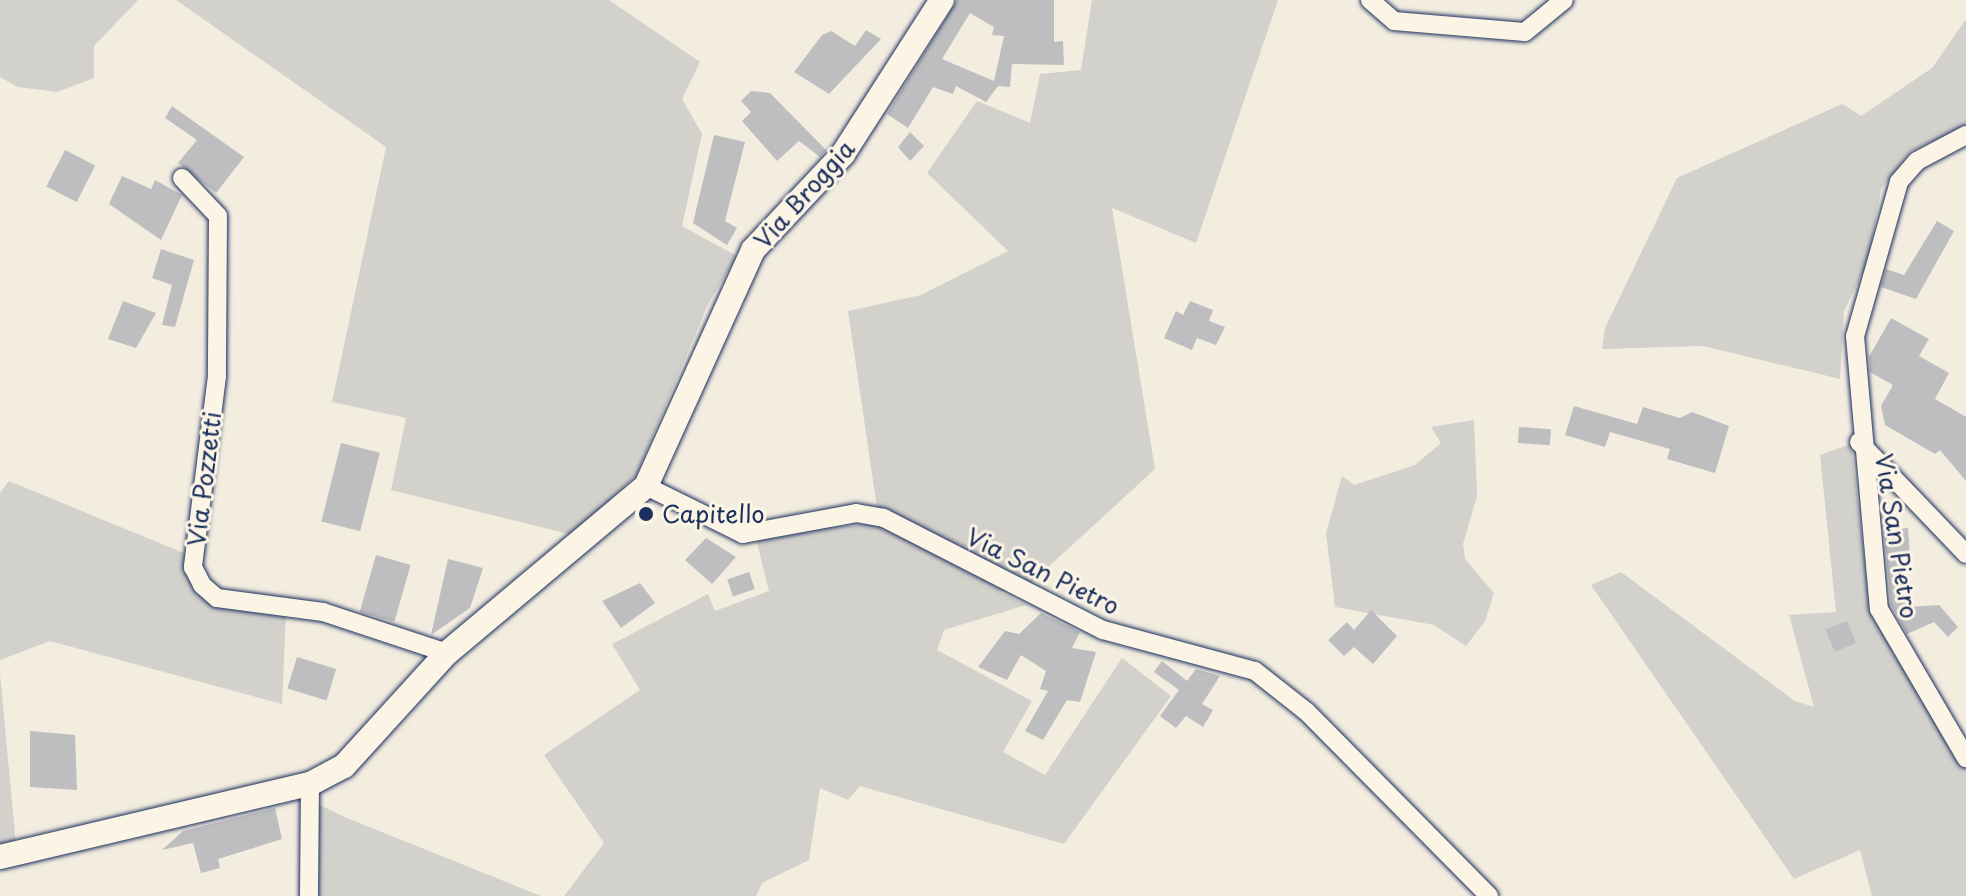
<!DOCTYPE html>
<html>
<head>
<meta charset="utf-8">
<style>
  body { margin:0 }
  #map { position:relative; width:1966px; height:896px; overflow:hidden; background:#f3ede0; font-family:"Playpen Sans",sans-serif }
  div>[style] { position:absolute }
  .green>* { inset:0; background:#d3d1cc }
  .building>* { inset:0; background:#bebec0; transform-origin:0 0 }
  .roads { filter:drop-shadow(0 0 2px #1b2f5e) drop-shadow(0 0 2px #1b2f5e) }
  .street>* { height:18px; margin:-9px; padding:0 9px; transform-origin:9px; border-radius:9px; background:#fcf5e5 }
  .secondary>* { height:24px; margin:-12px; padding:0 12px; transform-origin:12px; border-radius:12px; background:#fcf5e5 }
  .dots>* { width:22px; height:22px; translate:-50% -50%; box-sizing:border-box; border:4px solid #fcf5e5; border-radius:50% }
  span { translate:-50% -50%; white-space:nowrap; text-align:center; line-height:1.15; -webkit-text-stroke:6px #fcf5e5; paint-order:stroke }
  .street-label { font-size:24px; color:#1b2f5e }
  .poi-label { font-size:24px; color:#1b2f5e }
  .left { translate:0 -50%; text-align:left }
</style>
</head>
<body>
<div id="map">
  <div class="green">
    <div style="clip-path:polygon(0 0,138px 0,94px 46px,94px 78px,57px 92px,18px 87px,0 77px)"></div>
    <div style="clip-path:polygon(176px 0,609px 0,700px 62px,682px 99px,702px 134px,682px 226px,737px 256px,708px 304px,637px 474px,573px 535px,391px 490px,406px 418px,332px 402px,386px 147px)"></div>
    <div style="clip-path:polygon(1092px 0,1278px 0,1196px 243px,1112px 208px,1155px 469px,1020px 593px,998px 591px,1026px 605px,944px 630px,937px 650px,1032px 701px,1003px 752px,1045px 775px,1122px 658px,1171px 696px,1064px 844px,860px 786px,848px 800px,820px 788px,809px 860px,762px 883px,756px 896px,564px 896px,604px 843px,544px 755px,640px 690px,612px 644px,708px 594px,715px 611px,769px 591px,755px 535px,867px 524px,877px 508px,848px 311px,921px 295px,1008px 251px,927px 173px,977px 101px,1030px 123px,1040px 74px,1081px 70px)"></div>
    <div style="clip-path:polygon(1966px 19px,1966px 126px,1911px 151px,1881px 189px,1868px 262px,1844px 311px,1840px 379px,1703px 346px,1602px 349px,1605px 328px,1677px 178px,1842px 104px,1861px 116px,1932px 68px)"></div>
    <div style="clip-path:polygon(1474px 420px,1477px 496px,1463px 544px,1465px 559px,1494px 593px,1485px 621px,1466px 646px,1434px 625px,1335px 607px,1326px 533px,1342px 476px,1354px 485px,1415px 465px,1441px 443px,1431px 427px)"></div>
    <div style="clip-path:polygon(1851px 444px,1871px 615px,1966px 767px,1966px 896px,1872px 896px,1860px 850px,1794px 879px,1591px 585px,1621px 572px,1795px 701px,1814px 707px,1789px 615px,1836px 612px,1820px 455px)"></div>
    <div style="clip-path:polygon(9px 481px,191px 556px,208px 593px,286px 613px,282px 704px,50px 641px,0 660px,0 493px)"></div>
    <div style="clip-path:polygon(0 674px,16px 844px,0 849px)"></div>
    <div style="clip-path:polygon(311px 801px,347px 818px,541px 896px,315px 896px)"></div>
  </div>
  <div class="building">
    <div style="clip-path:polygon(evenodd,957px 0,1054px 0,1054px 42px,1063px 41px,1064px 65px,1012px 64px,1010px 87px,998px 86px,986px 102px,956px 86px,953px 94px,933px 87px,908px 128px,887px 114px,957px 0,970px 13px,994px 27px,992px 35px,1004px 36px,994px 81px,942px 59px,970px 13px)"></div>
    <div style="clip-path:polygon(866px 30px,881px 39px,829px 94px,794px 72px,822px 35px,831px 31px,855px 46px)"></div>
    <div style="clip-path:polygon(751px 91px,770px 93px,826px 150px,820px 157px,799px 141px,777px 161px,742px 121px,751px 112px,741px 101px)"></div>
    <div style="clip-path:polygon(172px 106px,244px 157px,216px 193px,178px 163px,197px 140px,165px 118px)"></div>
    <div style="clip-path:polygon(910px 132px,924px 146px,910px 161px,898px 147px)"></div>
    <div style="clip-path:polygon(714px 135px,745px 142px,725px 221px,737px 228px,727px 245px,693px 223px)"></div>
    <div style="left:65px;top:150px;width:34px;height:41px;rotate:27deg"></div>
    <div style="clip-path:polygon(122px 176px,151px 189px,155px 180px,182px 195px,161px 240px,109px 204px)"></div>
    <div style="clip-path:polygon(1937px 221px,1954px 231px,1916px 299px,1881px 287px,1886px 269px,1904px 275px)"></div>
    <div style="clip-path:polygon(161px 249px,194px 260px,175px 327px,162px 325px,172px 285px,152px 278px)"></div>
    <div style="clip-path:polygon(123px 301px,156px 313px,136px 348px,108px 339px)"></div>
    <div style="clip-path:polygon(1190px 301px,1213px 310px,1209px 321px,1225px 327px,1216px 345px,1197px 338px,1192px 350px,1164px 338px,1176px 311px,1183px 315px)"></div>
    <div style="clip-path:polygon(1891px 318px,1929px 339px,1919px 356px,1949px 373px,1935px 399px,1966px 417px,1966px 481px,1940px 450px,1935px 454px,1885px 425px,1881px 406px,1893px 385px,1870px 372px,1869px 357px)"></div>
    <div style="clip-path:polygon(1574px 406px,1637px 424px,1643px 407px,1680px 418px,1692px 412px,1729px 426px,1715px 473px,1667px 459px,1670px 449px,1610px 432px,1605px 447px,1565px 435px)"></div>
    <div style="left:1519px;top:427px;width:32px;height:16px;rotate:4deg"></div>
    <div style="left:341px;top:443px;width:40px;height:81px;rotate:14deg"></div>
    <div style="clip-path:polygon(1908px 528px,1910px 556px,1898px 557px,1901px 596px,1908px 607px,1939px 605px,1958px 627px,1948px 637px,1934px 622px,1907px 634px,1891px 605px,1884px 530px)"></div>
    <div style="clip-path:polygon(706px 538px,736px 557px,712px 584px,685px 560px)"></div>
    <div style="left:376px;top:555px;width:36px;height:59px;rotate:16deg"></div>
    <div style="clip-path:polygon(448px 559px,483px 568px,470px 608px,431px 635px)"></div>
    <div style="left:749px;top:572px;width:18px;height:23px;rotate:71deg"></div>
    <div style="clip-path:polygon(640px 583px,655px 603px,621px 628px,602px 601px)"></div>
    <div style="clip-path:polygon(1371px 610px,1397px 636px,1373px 664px,1354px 647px,1344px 656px,1328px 640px,1347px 622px,1354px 630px)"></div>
    <div style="clip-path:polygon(1041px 613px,1080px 632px,1072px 648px,1096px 652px,1080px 702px,1067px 700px,1043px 740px,1025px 731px,1048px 691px,1040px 689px,1046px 671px,1021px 655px,1007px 680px,978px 667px,1005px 631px,1019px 634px)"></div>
    <div style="left:1847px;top:621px;width:24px;height:23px;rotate:68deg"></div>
    <div style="left:297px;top:657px;width:41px;height:33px;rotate:17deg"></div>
    <div style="clip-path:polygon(1162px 661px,1187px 681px,1196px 669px,1220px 676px,1202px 704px,1213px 710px,1203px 727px,1186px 716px,1176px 728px,1160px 716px,1179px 690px,1154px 672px)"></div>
    <div style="clip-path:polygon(30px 731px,75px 735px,77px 790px,30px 787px)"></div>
    <div style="clip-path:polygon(275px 808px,282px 839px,218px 859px,220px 868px,201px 873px,193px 843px,162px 850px,183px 831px)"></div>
  </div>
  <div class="roads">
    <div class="street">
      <div style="left:1370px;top:0;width:32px;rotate:41deg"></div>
      <div style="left:1394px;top:21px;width:131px;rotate:4.8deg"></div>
      <div style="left:1525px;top:32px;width:50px;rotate:-39.4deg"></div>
      <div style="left:1966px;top:135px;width:55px;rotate:152deg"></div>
      <div style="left:1917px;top:161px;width:28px;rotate:131deg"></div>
      <div style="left:1899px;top:182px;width:160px;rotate:105.9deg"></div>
      <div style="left:1855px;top:336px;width:274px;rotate:85deg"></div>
      <div style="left:1879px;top:609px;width:173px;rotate:59.7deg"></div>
      <div style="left:182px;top:178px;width:52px;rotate:46.5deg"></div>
      <div style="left:218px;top:216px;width:160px;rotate:90.4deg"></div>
      <div style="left:217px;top:376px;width:193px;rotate:97.2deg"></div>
      <div style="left:193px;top:567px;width:20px;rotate:63deg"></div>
      <div style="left:202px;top:585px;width:20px;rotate:41deg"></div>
      <div style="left:217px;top:598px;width:107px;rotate:7.5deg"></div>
      <div style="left:323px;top:612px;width:131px;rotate:18.3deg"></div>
      <div style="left:1859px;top:442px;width:155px;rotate:46.3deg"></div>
      <div style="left:646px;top:486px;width:108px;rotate:26.3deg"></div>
      <div style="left:743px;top:534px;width:115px;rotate:-10.5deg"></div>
      <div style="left:856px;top:513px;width:28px;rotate:10deg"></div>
      <div style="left:884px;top:518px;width:246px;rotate:27.1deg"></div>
      <div style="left:1103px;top:630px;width:157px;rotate:15.1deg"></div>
      <div style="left:1255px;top:671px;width:66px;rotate:38.3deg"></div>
      <div style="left:1307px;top:712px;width:259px;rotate:45.3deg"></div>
      <div style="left:309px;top:896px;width:112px;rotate:-89.5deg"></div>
    </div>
    <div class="secondary">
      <div style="left:0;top:857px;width:318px;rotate:-13.3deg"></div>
      <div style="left:310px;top:784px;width:38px;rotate:-28deg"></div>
      <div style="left:344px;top:766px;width:153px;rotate:-47.7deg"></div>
      <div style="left:447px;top:653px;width:260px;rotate:-40deg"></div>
      <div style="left:646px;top:486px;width:259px;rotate:-65.6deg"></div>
      <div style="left:753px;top:250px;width:132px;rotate:-46.8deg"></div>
      <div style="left:843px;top:154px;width:183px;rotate:-57.3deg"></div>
    </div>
  </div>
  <div class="dots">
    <div style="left:646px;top:514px;background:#1b2f5e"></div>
  </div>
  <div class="street-label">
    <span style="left:804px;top:194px;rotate:-48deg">Via Broggia</span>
    <span style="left:204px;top:479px;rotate:-83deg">Via Pozzetti</span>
    <span style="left:1897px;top:536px;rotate:81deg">Via San Pietro</span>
    <span style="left:1043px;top:571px;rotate:26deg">Via San Pietro</span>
  </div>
  <div class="poi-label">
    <span class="left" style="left:662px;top:514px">Capitello</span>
  </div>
</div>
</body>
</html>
